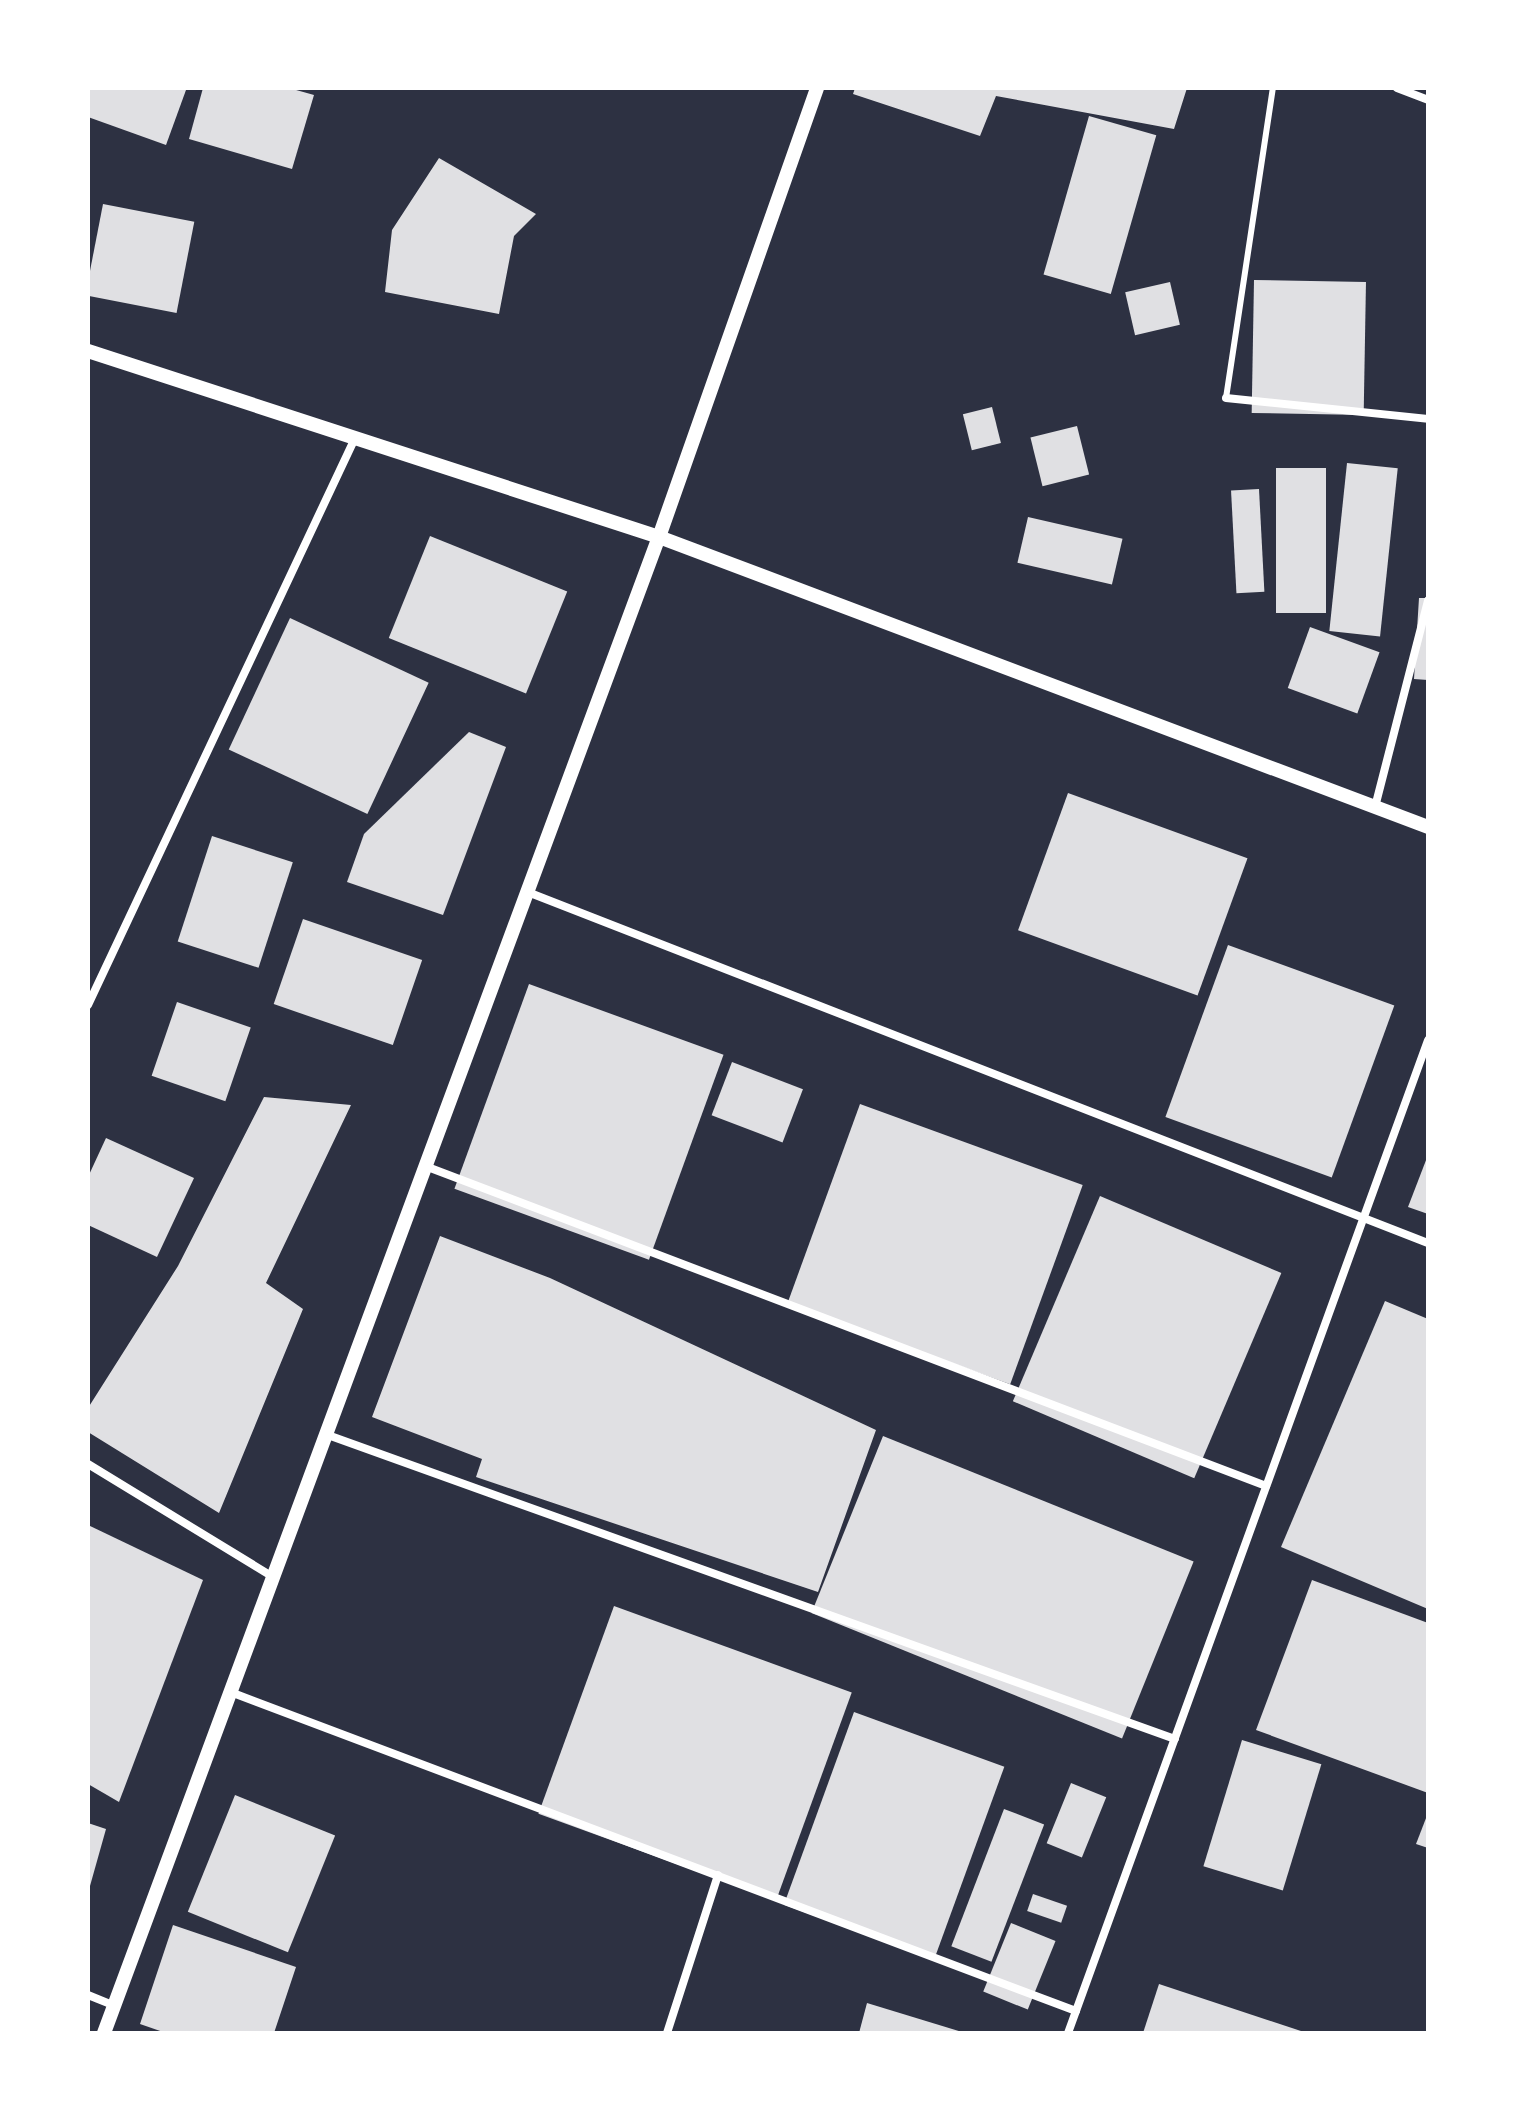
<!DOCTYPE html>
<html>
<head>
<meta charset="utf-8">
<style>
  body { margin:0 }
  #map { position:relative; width:1516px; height:2121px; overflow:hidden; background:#2d3142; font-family:"Work Sans",sans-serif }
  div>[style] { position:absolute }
  .building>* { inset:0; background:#e0e0e3; transform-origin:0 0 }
  .service>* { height:6px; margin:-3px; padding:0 3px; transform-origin:3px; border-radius:3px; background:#fff }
  .minor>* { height:8px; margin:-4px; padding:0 4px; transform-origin:4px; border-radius:4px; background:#fff }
  .tertiary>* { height:14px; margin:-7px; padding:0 7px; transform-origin:7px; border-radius:7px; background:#fff }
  span { translate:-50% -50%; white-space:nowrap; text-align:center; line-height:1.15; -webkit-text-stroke:7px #fff; paint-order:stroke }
  .frame { position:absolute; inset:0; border:90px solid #fff; pointer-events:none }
</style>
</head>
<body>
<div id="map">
  <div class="building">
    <div style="clip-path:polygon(88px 88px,182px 88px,186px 90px,166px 145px,88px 117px)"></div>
    <div style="clip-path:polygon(203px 88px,289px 88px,314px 95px,292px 169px,189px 139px)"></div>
    <div style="clip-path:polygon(855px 88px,1187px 88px,1174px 129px,996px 96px,980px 136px,853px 94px)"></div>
    <div style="left:1089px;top:116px;width:70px;height:165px;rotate:16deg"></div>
    <div style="clip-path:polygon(439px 158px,536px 214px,514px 236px,499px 314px,385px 292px,392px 230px)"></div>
    <div style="left:103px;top:204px;width:93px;height:93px;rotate:11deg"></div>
    <div style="left:1254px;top:280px;width:112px;height:133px;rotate:1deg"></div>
    <div style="left:1170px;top:282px;width:44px;height:46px;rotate:77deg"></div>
    <div style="left:992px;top:407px;width:37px;height:30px;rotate:76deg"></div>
    <div style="left:1077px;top:426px;width:50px;height:48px;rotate:76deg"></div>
    <div style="left:1347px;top:463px;width:51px;height:169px;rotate:6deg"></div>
    <div style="left:1276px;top:468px;width:50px;height:145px"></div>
    <div style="left:1259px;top:489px;width:103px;height:28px;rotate:87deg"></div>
    <div style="left:1028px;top:517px;width:97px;height:47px;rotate:13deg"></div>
    <div style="left:430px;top:536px;width:148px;height:110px;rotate:22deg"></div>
    <div style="clip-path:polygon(1419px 598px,1428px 598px,1428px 680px,1414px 679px)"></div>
    <div style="left:290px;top:618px;width:153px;height:145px;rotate:25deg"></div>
    <div style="left:1310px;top:627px;width:74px;height:65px;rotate:20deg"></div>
    <div style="clip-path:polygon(469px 732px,506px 747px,443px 915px,347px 882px,364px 834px)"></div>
    <div style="left:1068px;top:793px;width:191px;height:146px;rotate:20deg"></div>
    <div style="left:212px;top:836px;width:85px;height:111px;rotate:18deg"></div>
    <div style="left:303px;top:919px;width:126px;height:90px;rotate:19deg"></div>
    <div style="left:1228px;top:945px;width:177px;height:183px;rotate:20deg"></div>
    <div style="left:529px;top:984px;width:207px;height:218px;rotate:20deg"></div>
    <div style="left:177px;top:1002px;width:78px;height:78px;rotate:19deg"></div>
    <div style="left:732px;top:1062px;width:76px;height:57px;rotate:21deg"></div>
    <div style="clip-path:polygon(264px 1097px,351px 1105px,266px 1283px,303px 1309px,219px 1513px,88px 1432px,88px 1408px,178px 1266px)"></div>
    <div style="left:860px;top:1104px;width:237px;height:212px;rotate:20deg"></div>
    <div style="clip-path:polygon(106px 1138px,194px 1178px,157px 1257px,88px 1225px,88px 1177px)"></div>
    <div style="clip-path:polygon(1428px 1155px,1428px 1214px,1408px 1207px)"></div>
    <div style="left:1100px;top:1196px;width:197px;height:223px;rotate:23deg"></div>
    <div style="clip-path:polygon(440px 1236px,550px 1278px,876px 1430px,818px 1592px,476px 1477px,482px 1459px,372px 1417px)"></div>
    <div style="clip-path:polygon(1385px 1301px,1428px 1319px,1428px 1609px,1281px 1547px)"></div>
    <div style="left:883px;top:1436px;width:335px;height:191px;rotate:22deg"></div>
    <div style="clip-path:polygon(88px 1525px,203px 1580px,119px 1802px,88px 1784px)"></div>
    <div style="clip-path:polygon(1312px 1580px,1428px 1623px,1428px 1793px,1256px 1730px)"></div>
    <div style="left:614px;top:1606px;width:253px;height:221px;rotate:20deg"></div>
    <div style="left:854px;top:1712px;width:160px;height:205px;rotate:20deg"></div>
    <div style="left:1242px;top:1740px;width:83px;height:132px;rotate:17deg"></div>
    <div style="left:1071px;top:1783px;width:38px;height:65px;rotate:22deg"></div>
    <div style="left:235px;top:1795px;width:108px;height:126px;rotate:22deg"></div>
    <div style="left:1004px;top:1809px;width:43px;height:147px;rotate:21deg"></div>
    <div style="clip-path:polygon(1428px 1813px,1428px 1848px,1416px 1844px)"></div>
    <div style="clip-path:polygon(88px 1823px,106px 1829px,88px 1893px)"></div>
    <div style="left:1033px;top:1894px;width:36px;height:18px;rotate:19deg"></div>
    <div style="left:1011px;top:1923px;width:48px;height:74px;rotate:22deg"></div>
    <div style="clip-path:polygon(173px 1925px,296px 1967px,274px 2033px,166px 2033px,140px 2024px)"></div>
    <div style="clip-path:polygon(1159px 1984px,1304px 2032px,1304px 2033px,1143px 2033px)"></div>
    <div style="clip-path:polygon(867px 2003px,962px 2032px,962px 2033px,859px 2033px)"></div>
  </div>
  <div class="service">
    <div style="left:1226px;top:398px;width:314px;rotate:-81.4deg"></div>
  </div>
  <div class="minor">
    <div style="left:1397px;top:88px;width:33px;rotate:21deg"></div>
    <div style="left:1226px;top:398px;width:203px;rotate:5.9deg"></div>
    <div style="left:1375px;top:807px;width:213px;rotate:-75.6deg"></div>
    <div style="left:525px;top:891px;width:969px;rotate:21.3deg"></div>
    <div style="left:88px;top:1005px;width:627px;rotate:-64.78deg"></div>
    <div style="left:425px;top:1166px;width:900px;rotate:20.83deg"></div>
    <div style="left:325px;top:1434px;width:903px;rotate:19.74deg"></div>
    <div style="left:88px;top:1464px;width:219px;rotate:31.4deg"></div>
    <div style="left:233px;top:1693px;width:901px;rotate:20.67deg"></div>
    <div style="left:88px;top:1995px;width:27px;rotate:22deg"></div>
    <div style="left:667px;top:2033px;width:166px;rotate:-72.1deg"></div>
    <div style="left:1068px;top:2033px;width:1056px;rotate:-70.07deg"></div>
  </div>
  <div class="tertiary">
    <div style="left:88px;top:351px;width:601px;rotate:18.04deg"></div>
    <div style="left:659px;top:537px;width:822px;rotate:20.66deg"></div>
    <div style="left:104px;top:2033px;width:1596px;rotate:-69.65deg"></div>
    <div style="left:659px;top:537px;width:476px;rotate:-70.6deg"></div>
  </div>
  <div class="frame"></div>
</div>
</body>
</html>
